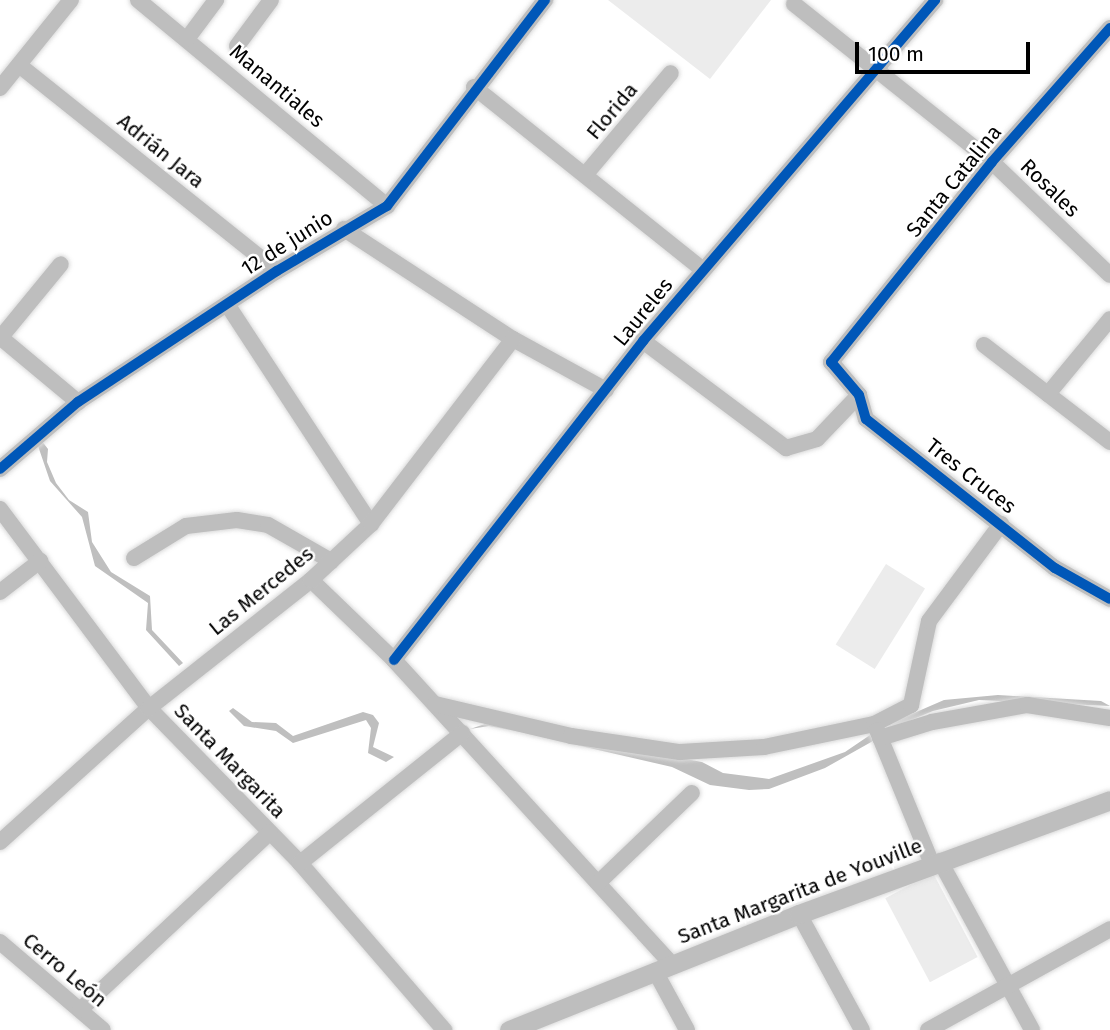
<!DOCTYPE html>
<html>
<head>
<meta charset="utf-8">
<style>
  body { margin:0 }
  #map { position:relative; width:1110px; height:1030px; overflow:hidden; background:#fff; font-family:"Fira Sans",sans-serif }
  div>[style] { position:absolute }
  .green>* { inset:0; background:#ececec; transform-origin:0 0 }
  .water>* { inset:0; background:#bfbfbf }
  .roads { filter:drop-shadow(0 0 2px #dbdbdb) drop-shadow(0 0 2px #dbdbdb) }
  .minor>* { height:16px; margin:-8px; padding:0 8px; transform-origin:8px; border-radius:8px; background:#bebebe }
  .major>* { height:19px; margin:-9.5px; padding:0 9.5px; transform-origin:9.5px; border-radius:9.5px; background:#bebebe }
  .cycleway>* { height:10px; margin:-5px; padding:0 5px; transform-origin:5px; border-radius:5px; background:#0057b8 }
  span { translate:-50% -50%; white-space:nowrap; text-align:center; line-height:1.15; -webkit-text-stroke:5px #fff; paint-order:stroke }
  .street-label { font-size:21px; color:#000 }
  .scale { position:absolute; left:855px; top:42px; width:175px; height:32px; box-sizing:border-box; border:4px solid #000; border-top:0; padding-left:9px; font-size:21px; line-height:24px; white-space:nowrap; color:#000; -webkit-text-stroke:5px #fff; paint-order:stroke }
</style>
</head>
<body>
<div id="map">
  <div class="green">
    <div style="clip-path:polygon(608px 0,771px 0,710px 79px)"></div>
    <div style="left:886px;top:564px;width:46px;height:95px;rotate:32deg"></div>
    <div style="left:933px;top:873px;width:95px;height:54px;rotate:62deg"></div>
  </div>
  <div class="water">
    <div style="clip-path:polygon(41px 440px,48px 449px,47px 462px,56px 483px,69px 500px,88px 512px,92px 542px,111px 572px,150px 596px,152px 630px,183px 663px,179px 666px,146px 630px,148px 603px,95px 566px,82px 517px,50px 481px,37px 443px)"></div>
    <div style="clip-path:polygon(998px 695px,1101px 701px,1110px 706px,979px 700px,933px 711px,887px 730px,884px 726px,944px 700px)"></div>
    <div style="clip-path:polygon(233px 708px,252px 722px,276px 723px,293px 736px,363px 712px,373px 715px,379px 723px,373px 747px,394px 757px,386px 762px,368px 753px,371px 728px,366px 720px,293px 743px,276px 731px,244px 726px,229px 711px)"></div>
    <div style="clip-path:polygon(488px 723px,702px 762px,723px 773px,769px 779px,845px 752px,870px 735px,873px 741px,825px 768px,769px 789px,749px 790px,710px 785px,672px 767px,516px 731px,489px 726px,470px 729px)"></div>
  </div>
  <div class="roads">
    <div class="minor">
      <div style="left:138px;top:0;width:323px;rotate:39.6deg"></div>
      <div style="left:794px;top:4px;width:253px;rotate:38.6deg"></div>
      <div style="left:992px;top:162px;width:163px;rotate:43.8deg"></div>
      <div style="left:1110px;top:28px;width:179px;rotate:131.4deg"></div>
      <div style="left:992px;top:162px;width:257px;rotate:128.8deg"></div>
      <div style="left:831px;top:362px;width:43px;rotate:49.7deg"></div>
      <div style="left:859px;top:395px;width:25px;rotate:74deg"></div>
      <div style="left:866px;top:419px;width:241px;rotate:38.3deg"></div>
      <div style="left:1055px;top:568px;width:63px;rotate:29.4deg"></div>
      <div style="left:187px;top:39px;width:49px;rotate:-53.4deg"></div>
      <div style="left:237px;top:46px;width:57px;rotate:-53.5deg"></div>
      <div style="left:19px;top:65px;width:330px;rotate:38.6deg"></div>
      <div style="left:474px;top:87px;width:292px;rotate:38.6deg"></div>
      <div style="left:0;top:88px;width:113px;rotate:-51.1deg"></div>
      <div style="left:585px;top:175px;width:133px;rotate:-49.9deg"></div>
      <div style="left:344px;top:229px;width:202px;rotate:33.1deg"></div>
      <div style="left:513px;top:339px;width:106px;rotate:28.7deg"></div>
      <div style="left:227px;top:304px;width:263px;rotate:56.8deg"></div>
      <div style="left:0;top:337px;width:102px;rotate:39.8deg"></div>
      <div style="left:1px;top:337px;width:94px;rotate:-50.6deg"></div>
      <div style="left:643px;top:341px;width:179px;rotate:36.8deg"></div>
      <div style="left:786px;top:448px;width:32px;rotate:-16deg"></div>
      <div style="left:817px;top:439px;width:61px;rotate:-46.3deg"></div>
      <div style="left:984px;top:345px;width:159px;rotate:37.6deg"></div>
      <div style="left:1048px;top:394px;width:97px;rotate:-50.4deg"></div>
      <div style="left:0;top:469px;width:103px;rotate:-40.7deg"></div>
      <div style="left:78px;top:402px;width:238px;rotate:-33.4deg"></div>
      <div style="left:277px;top:271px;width:128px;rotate:-30.6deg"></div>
      <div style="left:387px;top:206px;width:260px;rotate:-52.5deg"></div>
      <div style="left:0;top:509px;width:249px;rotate:53.2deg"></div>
      <div style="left:149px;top:708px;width:216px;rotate:45.7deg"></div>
      <div style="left:300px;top:863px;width:221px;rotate:49.2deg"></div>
      <div style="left:134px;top:558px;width:61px;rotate:-31.6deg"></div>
      <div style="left:186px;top:526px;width:51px;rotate:-6.7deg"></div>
      <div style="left:237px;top:520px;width:31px;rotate:9deg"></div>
      <div style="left:268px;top:525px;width:73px;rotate:29.7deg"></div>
      <div style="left:311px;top:580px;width:115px;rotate:43.9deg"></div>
      <div style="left:394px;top:660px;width:412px;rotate:47.6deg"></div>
      <div style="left:0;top:592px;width:51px;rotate:-37.8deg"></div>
      <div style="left:394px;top:660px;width:405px;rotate:-52deg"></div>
      <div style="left:643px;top:341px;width:449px;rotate:-49.4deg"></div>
      <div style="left:435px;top:704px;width:140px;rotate:13.2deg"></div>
      <div style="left:571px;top:736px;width:110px;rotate:8.4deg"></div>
      <div style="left:680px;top:752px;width:84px;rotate:-3.4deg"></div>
      <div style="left:764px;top:747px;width:112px;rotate:-11.8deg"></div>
      <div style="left:874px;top:724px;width:42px;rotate:-27.2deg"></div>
      <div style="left:911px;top:705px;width:86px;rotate:-77.9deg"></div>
      <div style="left:929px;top:621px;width:121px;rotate:-53.4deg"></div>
      <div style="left:877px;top:730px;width:145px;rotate:67.7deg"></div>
      <div style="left:880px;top:738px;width:54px;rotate:-17.1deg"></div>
      <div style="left:932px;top:722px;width:97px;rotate:-10.1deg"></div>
      <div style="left:1027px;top:705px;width:84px;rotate:8.9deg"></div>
      <div style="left:0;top:842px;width:200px;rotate:-42deg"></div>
      <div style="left:149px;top:708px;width:206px;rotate:-38.3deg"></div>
      <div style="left:311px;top:580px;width:82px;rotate:-43deg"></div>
      <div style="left:371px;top:524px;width:233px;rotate:-52.5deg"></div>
      <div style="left:940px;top:861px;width:192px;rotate:61.4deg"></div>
      <div style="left:300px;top:863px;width:208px;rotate:-38.7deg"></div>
      <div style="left:598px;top:883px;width:130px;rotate:-43.8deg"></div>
      <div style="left:799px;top:914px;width:132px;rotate:61.5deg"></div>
      <div style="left:0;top:942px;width:135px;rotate:40.5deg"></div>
      <div style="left:655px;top:971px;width:67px;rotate:61.5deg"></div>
      <div style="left:80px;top:1010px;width:260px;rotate:-43.1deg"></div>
      <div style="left:928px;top:1030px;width:208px;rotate:-29deg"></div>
    </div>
    <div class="major">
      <div style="left:509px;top:1030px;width:312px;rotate:-21.8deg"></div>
      <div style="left:799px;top:914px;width:331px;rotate:-20.1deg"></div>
    </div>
  </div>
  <div class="cycleway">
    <div style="left:1110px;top:28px;width:179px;rotate:131.4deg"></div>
    <div style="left:992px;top:162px;width:257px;rotate:128.8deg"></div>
    <div style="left:831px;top:362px;width:43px;rotate:49.7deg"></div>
    <div style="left:859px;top:395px;width:25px;rotate:74deg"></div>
    <div style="left:866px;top:419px;width:241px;rotate:38.3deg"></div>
    <div style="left:1055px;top:568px;width:63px;rotate:29.4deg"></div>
    <div style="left:0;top:469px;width:103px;rotate:-40.7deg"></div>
    <div style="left:78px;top:402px;width:238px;rotate:-33.4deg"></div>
    <div style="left:277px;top:271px;width:128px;rotate:-30.6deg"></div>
    <div style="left:387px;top:206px;width:260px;rotate:-52.5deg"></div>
    <div style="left:394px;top:660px;width:405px;rotate:-52deg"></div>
    <div style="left:643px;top:341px;width:449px;rotate:-49.4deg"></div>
  </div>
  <div class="street-label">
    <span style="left:277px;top:86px;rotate:40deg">Manantiales</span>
    <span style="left:612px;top:111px;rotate:-50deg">Florida</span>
    <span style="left:161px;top:151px;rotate:39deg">Adrián Jara</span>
    <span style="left:954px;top:181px;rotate:-51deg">Santa Catalina</span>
    <span style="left:1050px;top:188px;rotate:44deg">Rosales</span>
    <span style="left:287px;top:243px;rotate:-32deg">12 de junio</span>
    <span style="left:643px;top:312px;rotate:-51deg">Laureles</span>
    <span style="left:971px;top:476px;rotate:38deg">Tres Cruces</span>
    <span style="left:261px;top:591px;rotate:-39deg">Las Mercedes</span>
    <span style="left:230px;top:761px;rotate:46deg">Santa Margarita</span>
    <span style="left:800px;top:891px;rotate:-21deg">Santa Margarita de Youville</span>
    <span style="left:65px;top:970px;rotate:40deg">Cerro León</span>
  </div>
  <div class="scale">100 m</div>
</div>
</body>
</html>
